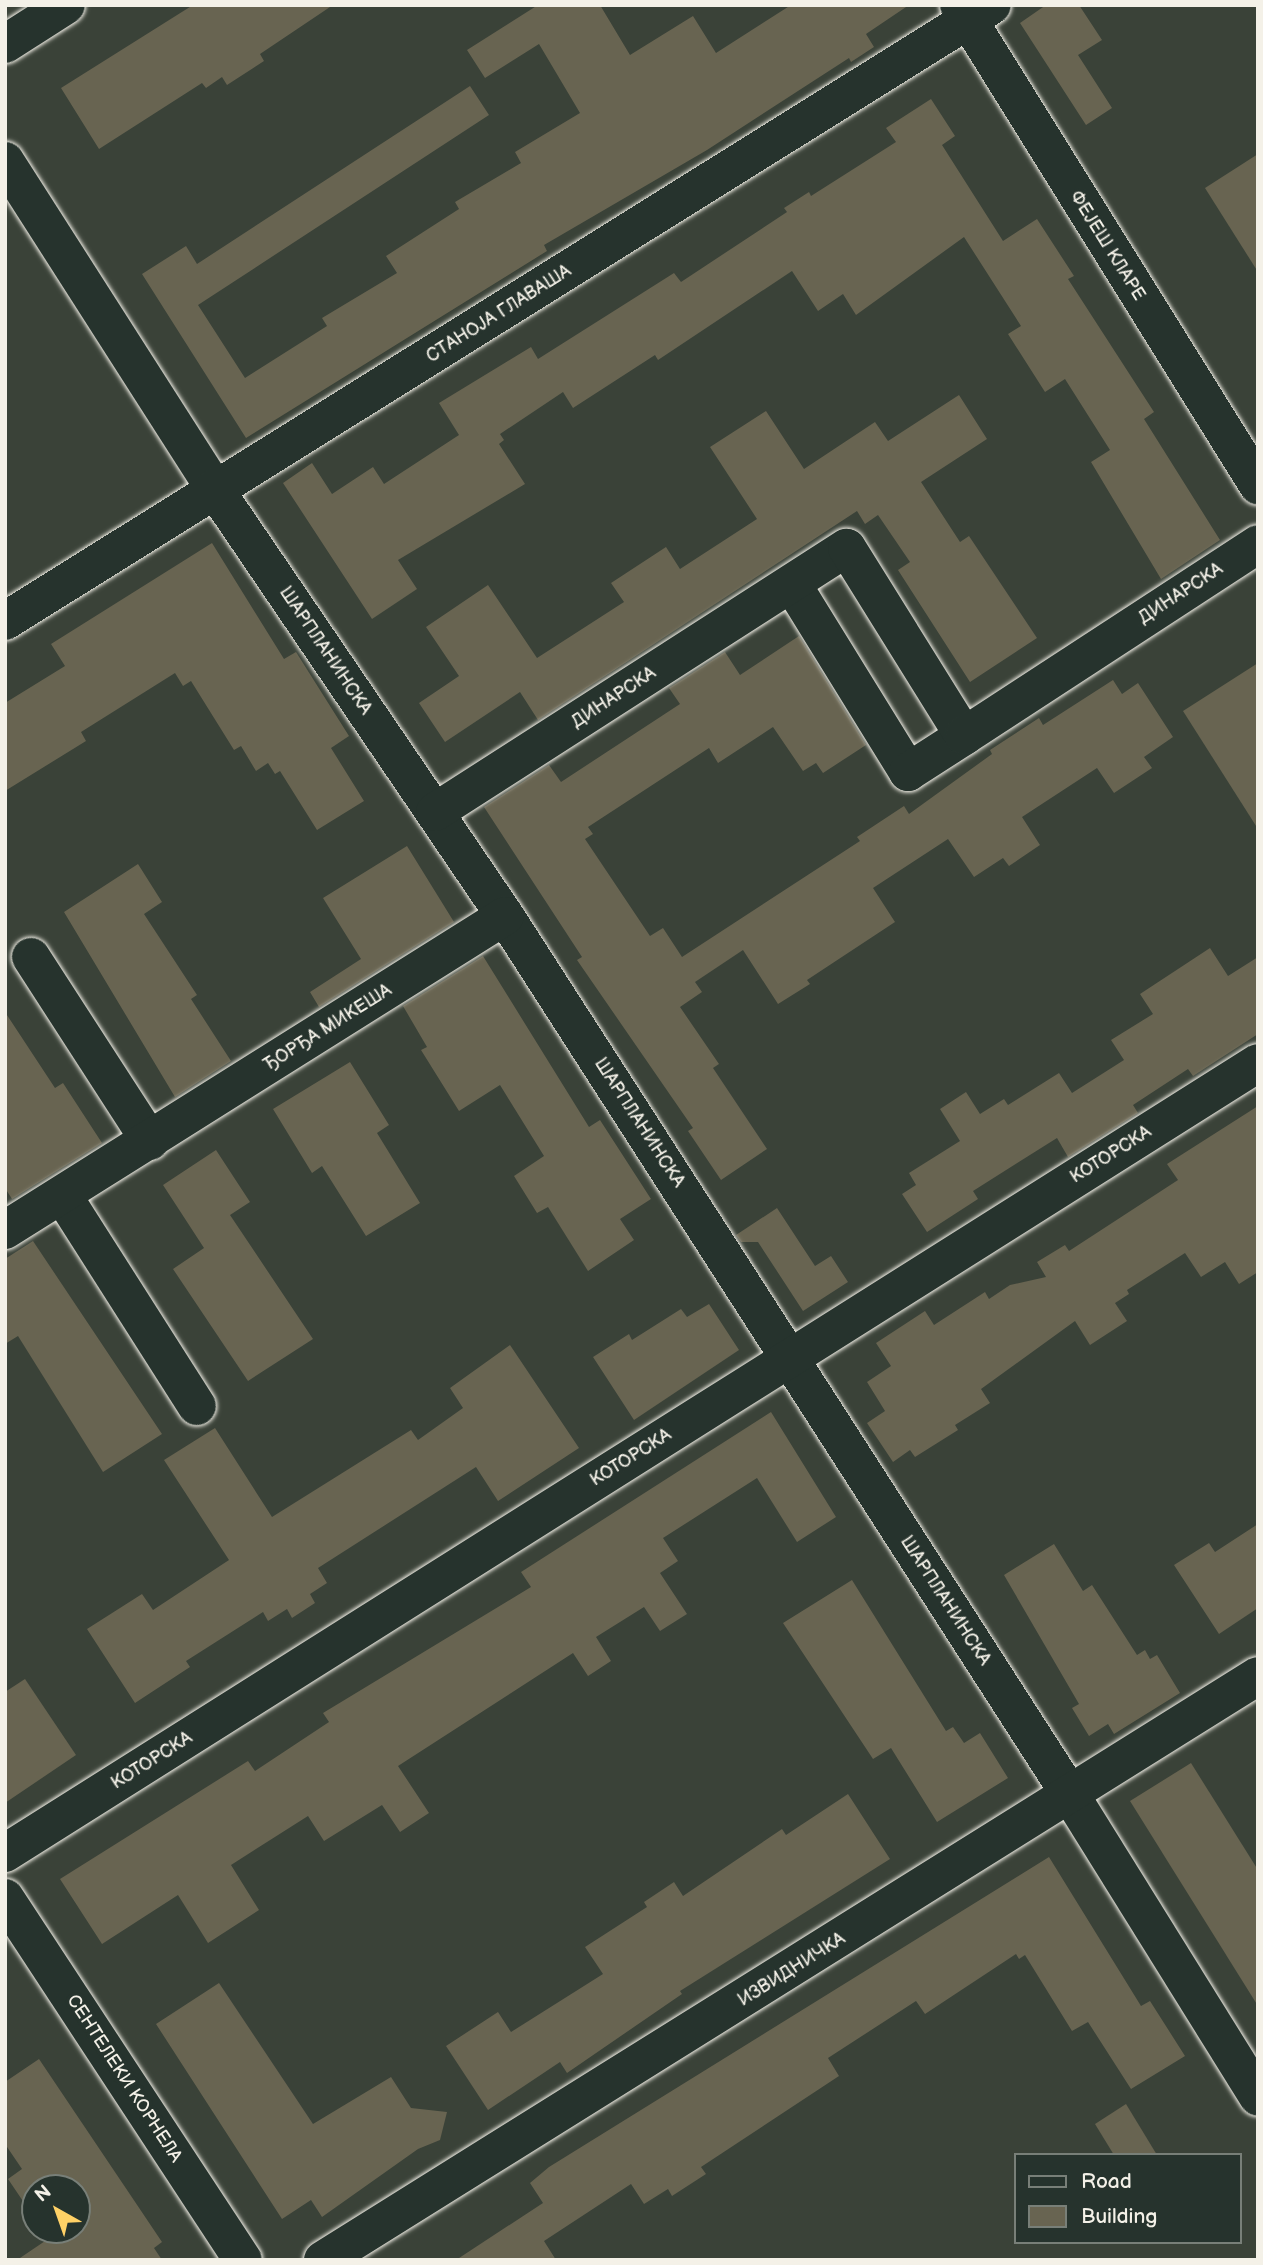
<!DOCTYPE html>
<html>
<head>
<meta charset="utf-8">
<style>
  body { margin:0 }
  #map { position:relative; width:1263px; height:2265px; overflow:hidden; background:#3a4238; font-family:"Balsamiq Sans",sans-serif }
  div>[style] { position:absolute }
  .building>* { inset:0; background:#686451 }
  .roads { filter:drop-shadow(0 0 2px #f4f1e8) drop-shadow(0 0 2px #f4f1e8) }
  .minor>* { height:38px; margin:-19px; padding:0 19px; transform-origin:19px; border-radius:19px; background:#26332d }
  span { translate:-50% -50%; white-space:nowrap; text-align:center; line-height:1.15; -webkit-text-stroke:7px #26332d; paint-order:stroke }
  .street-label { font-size:18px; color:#f4f1e8 }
  .frame { position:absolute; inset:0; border:7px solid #f4f1e8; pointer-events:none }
  .legend { position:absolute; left:1014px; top:2153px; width:228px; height:91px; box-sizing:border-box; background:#26332d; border:2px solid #787f78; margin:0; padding:9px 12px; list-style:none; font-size:21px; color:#f4f1e8 }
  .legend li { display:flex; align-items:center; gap:14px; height:35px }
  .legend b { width:35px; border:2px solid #787f78 }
  .north { position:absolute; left:21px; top:2174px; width:70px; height:70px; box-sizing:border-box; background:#26332d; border:2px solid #787f78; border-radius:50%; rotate:320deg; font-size:19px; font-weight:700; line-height:28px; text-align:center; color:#f4f1e8 }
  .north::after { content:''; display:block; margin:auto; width:24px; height:32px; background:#ffd166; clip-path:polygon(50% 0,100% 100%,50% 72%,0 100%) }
</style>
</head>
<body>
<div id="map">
  <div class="building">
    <div style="clip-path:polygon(193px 5px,333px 5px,260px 54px,264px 61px,227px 85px,222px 77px,206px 88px,202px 83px,99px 149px,61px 88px)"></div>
    <div style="clip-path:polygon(538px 5px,600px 5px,630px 55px,693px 16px,716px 53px,791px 5px,909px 5px,866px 34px,874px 47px,851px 62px,849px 58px,707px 150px,544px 245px,547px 251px,246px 438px,142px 274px,186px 246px,197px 264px,470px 86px,489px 115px,198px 305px,245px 378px,327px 326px,322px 318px,397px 273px,386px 256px,459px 209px,455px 202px,521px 163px,515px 152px,580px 113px,539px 44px,485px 78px,467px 50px)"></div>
    <div style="clip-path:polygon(1046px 5px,1079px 5px,1102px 40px,1078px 55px,1112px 108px,1086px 125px,1020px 23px)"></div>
    <div style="clip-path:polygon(931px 99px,955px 136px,942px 145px,1003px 241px,1037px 219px,1074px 276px,1068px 279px,1154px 412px,1144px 419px,1220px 540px,1161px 579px,1091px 462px,1110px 450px,1065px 379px,1045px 392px,1008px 334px,1021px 326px,964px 237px,856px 315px,843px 294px,818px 311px,792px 271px,658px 360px,655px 355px,573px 408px,563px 392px,500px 434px,504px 440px,499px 444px,525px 484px,398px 560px,417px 589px,372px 619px,283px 483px,312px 463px,332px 494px,373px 467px,384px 484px,459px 435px,439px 403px,531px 347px,538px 359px,674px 273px,681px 282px,787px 212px,784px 208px,809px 192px,811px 196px,896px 142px,886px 128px)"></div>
    <div style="clip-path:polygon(1258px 154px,1258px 272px,1205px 188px)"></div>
    <div style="clip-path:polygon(959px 395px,987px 439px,921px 482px,960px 542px,969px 536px,1037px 638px,970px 682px,898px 570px,910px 562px,878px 515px,865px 524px,857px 511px,538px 720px,520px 692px,445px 742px,419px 703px,459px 676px,426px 627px,488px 585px,537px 658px,624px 602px,611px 583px,666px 547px,680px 569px,757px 519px,710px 447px,766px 411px,804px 469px,875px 422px,888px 441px)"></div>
    <div style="clip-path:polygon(212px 543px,284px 659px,296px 652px,349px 736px,331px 748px,364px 801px,317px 830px,280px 771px,275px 774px,268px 763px,256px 771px,241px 746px,234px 750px,191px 681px,183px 686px,175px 673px,81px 732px,86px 741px,5px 791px,5px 703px,65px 666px,51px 644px)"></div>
    <div style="clip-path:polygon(799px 636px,866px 745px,823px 773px,816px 763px,803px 771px,773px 727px,718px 763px,709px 748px,588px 827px,593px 834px,585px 839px,650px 936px,663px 928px,682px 957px,860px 841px,857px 837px,904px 806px,909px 814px,992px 754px,990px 750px,1039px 718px,1043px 725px,1113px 680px,1122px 694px,1138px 683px,1173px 737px,1144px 757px,1152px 768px,1114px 793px,1097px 768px,1022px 817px,1040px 845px,1009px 866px,1003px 858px,974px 877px,948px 839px,873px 888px,895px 922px,807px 980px,810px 984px,778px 1004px,743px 950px,695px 982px,702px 992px,680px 1007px,719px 1064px,713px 1068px,767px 1149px,721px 1180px,688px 1131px,693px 1128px,577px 960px,582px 957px,484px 807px,549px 765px,561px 782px,680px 704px,669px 688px,725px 652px,740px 675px)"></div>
    <div style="clip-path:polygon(1258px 663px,1258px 829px,1183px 711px)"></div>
    <div style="clip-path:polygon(407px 846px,454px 922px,319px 1007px,310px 992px,361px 959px,323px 898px)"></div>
    <div style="clip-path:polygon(138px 864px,162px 902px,144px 914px,197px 995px,191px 999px,231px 1061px,175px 1097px,64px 912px)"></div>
    <div style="clip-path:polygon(1210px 948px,1228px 976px,1258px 957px,1258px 1034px,1193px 1076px,1188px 1069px,1133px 1105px,1138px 1113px,1068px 1157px,1057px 1138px,973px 1191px,978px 1199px,927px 1232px,902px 1194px,916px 1185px,909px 1173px,960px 1141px,940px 1109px,966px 1092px,980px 1114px,1004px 1099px,1008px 1105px,1059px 1073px,1072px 1093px,1124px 1060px,1111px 1040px,1153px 1014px,1140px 994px)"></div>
    <div style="clip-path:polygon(483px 956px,589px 1127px,600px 1120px,651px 1199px,620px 1219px,634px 1240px,588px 1271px,548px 1207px,537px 1213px,514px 1176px,544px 1156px,500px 1085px,459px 1111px,421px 1050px,427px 1047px,403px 1006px)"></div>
    <div style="clip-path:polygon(5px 1012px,55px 1088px,63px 1083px,102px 1143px,12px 1199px,5px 1188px)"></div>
    <div style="clip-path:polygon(350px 1062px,389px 1125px,377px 1133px,420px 1203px,366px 1236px,322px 1166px,312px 1173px,273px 1109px)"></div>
    <div style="clip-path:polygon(1258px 1106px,1258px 1272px,1239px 1284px,1225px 1262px,1201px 1277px,1185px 1253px,1127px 1290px,1129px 1294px,1115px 1303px,1127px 1321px,1090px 1345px,1075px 1321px,981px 1389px,990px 1403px,955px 1425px,958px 1430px,915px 1457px,910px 1450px,893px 1462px,867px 1423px,885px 1411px,867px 1382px,891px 1366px,876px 1343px,925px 1311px,934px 1325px,985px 1292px,989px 1299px,1010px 1285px,1046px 1277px,1037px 1262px,1065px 1245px,1069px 1251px,1178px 1180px,1167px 1164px)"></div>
    <div style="clip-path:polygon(216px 1150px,250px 1202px,230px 1215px,313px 1339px,248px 1381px,173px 1269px,204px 1248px,163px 1185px)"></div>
    <div style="clip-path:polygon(777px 1208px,815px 1266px,831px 1256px,848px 1282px,803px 1311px,758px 1242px,741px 1242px,736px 1235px)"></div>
    <div style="clip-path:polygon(33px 1241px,162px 1434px,103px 1472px,18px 1336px,5px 1344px,5px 1259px)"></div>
    <div style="clip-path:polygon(709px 1304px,739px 1350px,634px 1420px,593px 1357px,629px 1334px,632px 1340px,681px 1309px,687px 1317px)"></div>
    <div style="clip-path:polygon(510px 1345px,579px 1448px,498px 1501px,476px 1467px,318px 1568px,327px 1583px,310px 1594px,315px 1603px,292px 1618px,287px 1609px,268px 1621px,263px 1612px,186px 1661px,190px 1667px,135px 1703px,87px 1629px,142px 1594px,153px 1610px,229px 1560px,164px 1460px,215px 1428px,272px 1517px,411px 1430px,418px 1440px,463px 1408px,450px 1388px)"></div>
    <div style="clip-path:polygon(771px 1412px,836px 1517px,797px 1542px,757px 1478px,663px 1538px,678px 1561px,660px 1573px,687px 1614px,660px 1631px,644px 1607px,596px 1637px,611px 1661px,588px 1676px,573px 1653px,398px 1766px,429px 1813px,400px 1832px,382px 1805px,324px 1841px,308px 1816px,231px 1865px,259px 1910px,208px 1943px,178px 1895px,102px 1944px,60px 1879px,248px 1761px,255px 1771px,329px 1722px,323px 1713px,531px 1587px,521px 1572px)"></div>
    <div style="clip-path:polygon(1258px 1524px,1258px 1608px,1219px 1634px,1174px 1565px,1209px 1543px,1215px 1552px)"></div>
    <div style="clip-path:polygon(1054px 1544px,1083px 1591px,1092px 1585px,1137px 1655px,1145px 1650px,1150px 1659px,1157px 1655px,1180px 1693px,1114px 1734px,1108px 1724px,1089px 1736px,1072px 1708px,1079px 1704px,1004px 1575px)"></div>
    <div style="clip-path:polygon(852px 1580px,946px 1731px,953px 1727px,964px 1743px,980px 1733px,1008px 1778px,937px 1822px,891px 1748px,873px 1759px,783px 1623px)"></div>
    <div style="clip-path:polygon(25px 1679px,76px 1755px,5px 1803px,5px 1692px)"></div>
    <div style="clip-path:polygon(1191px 1763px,1258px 1870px,1258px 2006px,1130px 1801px)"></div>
    <div style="clip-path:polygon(848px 1794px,890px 1859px,680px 1991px,682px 1994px,567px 2073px,560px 2062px,488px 2110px,446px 2046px,498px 2012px,511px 2032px,603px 1974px,585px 1947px,647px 1907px,644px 1902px,674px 1882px,683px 1896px,782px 1829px,786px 1835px)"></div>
    <div style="clip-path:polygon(1049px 1857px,1141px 2006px,1150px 2001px,1185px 2056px,1131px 2089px,1088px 2022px,1072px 2031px,1025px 1955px,1019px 1959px,1016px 1954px,925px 2014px,916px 2001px,828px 2058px,839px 2076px,701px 2167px,706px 2174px,672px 2196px,668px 2189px,644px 2204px,631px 2184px,544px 2241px,556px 2260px,456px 2260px,543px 2203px,530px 2183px,549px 2167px)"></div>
    <div style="clip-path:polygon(219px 1983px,313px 2124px,391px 2077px,411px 2108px,447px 2112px,440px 2140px,418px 2149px,322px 2217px,311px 2200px,282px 2219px,156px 2024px)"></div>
    <div style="clip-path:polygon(39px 2059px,162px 2242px,154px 2248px,162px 2260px,17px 2260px,48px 2239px,42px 2230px,77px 2230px,77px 2188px,35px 2188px,35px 2219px,8px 2179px,22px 2169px,5px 2144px,5px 2082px)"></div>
    <div style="clip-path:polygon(1126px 2104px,1157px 2155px,1114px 2155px,1095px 2124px)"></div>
  </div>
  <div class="roads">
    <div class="minor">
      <div style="left:959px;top:5px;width:566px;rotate:58.08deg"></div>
      <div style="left:5px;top:44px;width:72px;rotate:-32.6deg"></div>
      <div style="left:5px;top:161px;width:388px;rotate:57.4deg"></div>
      <div style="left:214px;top:488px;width:518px;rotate:55.79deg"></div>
      <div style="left:505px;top:916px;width:1046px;rotate:57.25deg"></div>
      <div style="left:1071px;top:1796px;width:354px;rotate:58.1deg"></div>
      <div style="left:792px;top:584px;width:221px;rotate:58.3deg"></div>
      <div style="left:908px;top:772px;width:67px;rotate:-32.7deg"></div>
      <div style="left:5px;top:621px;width:1163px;rotate:-31.97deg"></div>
      <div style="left:435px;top:812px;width:489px;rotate:-32.7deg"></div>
      <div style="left:847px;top:548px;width:221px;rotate:58.1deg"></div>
      <div style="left:964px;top:736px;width:351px;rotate:-33.1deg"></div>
      <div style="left:31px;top:957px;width:219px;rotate:57.1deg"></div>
      <div style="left:63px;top:1196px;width:249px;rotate:57.5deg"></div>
      <div style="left:5px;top:1230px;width:590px;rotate:-32.13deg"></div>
      <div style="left:5px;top:1853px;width:1481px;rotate:-32.23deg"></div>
      <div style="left:5px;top:1898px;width:433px;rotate:56.7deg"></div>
      <div style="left:323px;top:2260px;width:1102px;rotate:-31.99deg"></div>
    </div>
  </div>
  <div class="street-label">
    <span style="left:1107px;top:246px;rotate:58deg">ФЕЈЕШ КЛАРЕ</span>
    <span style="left:499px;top:314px;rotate:-32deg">СТАНОЈА ГЛАВАША</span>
    <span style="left:1181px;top:594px;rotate:-33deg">ДИНАРСКА</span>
    <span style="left:325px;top:651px;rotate:56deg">ШАРПЛАНИНСКА</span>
    <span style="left:614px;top:698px;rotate:-33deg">ДИНАРСКА</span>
    <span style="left:328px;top:1028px;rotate:-32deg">ЂОРЂА МИКЕША</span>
    <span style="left:639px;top:1123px;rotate:57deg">ШАРПЛАНИНСКА</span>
    <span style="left:1111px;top:1155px;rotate:-32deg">КОТОРСКА</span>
    <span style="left:631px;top:1458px;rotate:-32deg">КОТОРСКА</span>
    <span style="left:945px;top:1601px;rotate:57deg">ШАРПЛАНИНСКА</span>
    <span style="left:152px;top:1761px;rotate:-32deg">КОТОРСКА</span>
    <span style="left:792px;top:1970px;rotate:-32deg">ИЗВИДНИЧКА</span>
    <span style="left:124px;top:2079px;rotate:57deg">СЕНТЕЛЕКИ КОРНЕЛА</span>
  </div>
  <div class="frame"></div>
  <ul class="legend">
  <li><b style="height:9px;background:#26332d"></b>Road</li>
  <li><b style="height:19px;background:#686451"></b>Building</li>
  </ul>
  <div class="north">N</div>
</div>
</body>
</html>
